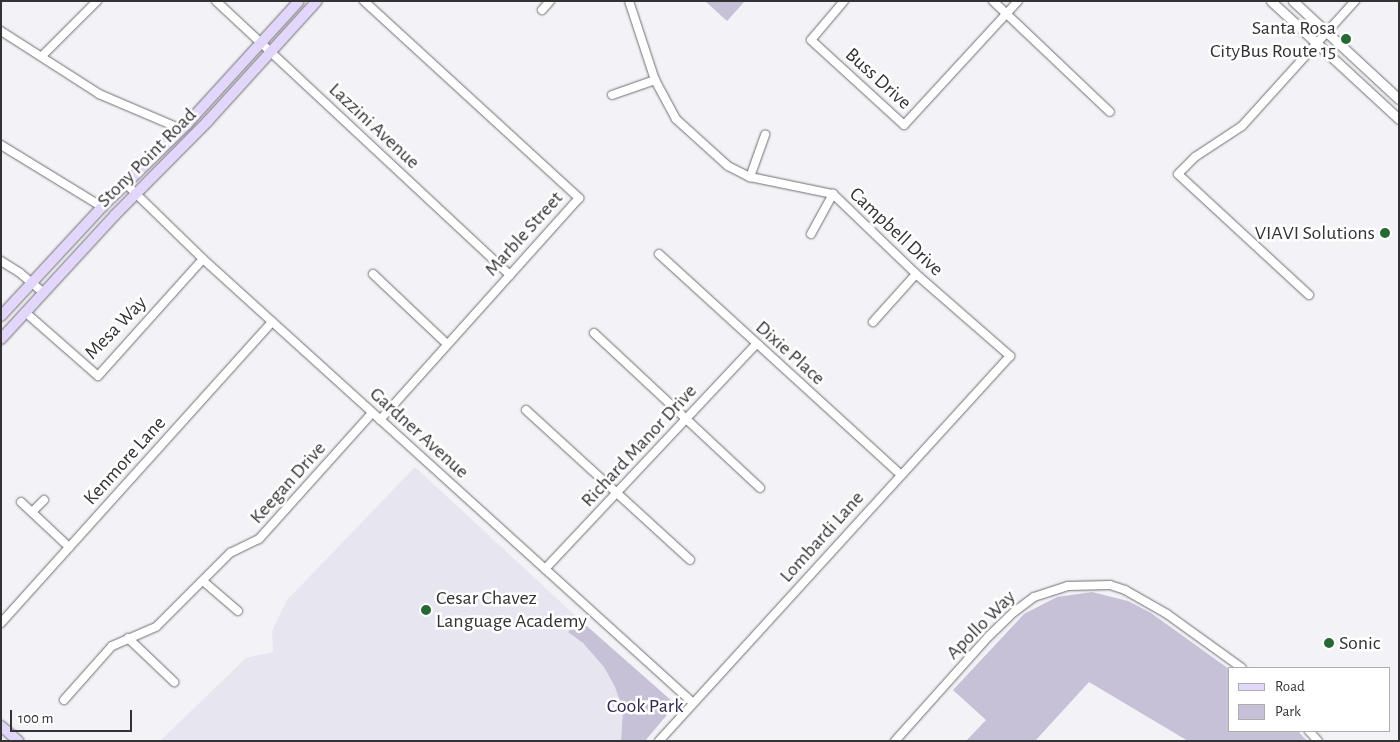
<!DOCTYPE html>
<html>
<head>
<meta charset="utf-8">
<style>
  body { margin:0 }
  #map { position:relative; width:1400px; height:742px; overflow:hidden; background:#f3f2f6; font-family:"Alegreya Sans",sans-serif }
  div>[style] { position:absolute }
  .built>* { inset:0; background:#e7e5f0 }
  .green>* { inset:0; background:#c6c1d6 }
  .roads { filter:drop-shadow(0 0 1px #6f6e72) drop-shadow(0 0 1px #6f6e72) }
  .minor>* { height:8px; margin:-4px; padding:0 4px; transform-origin:4px; border-radius:4px; background:#fff }
  .tertiary>* { height:9px; margin:-4.5px; padding:0 4.5px; transform-origin:4.5px; border-radius:4.5px; background:#fff }
  .secondary>* { height:10px; margin:-5px; padding:0 5px; transform-origin:5px; border-radius:5px; background:#e3d6fb }
  .dots>* { width:14px; height:14px; translate:-50% -50%; box-sizing:border-box; border:2px solid #fff; border-radius:50% }
  span { translate:-50% -50%; white-space:nowrap; text-align:center; line-height:1.15; -webkit-text-stroke:5px #fff; paint-order:stroke }
  .poi-label { font-size:20px; color:#333234 }
  .right { translate:-100% -50%; text-align:right }
  .left { translate:0 -50%; text-align:left }
  .street-label { font-size:20px; color:#333234 }
  .park-label { font-size:20px; color:#342651 }
  .frame { position:absolute; inset:0; border:2px solid #333234; pointer-events:none }
  .legend { position:absolute; left:1228px; top:667px; width:162px; height:65px; box-sizing:border-box; background:#fff; border:1px solid #adadae; margin:0; padding:6px 9px; list-style:none; font-size:15px; color:#333234 }
  .legend li { display:flex; align-items:center; gap:10px; height:25px }
  .legend b { width:25px; border:1px solid #adadae }
  .scale { position:absolute; left:10px; top:710px; width:122px; height:22px; box-sizing:border-box; border:2px solid #333234; border-top:0; padding-left:6px; font-size:15px; line-height:18px; white-space:nowrap; color:#333234; -webkit-text-stroke:4px #fff; paint-order:stroke }
</style>
</head>
<body>
<div id="map">
  <div class="built">
    <div style="clip-path:polygon(415px 467px,580px 620px,569px 632px,583px 643px,604px 667px,615px 687px,623px 710px,621px 741px,160px 741px,246px 658px,273px 652px,272px 631px,287px 600px)"></div>
  </div>
  <div class="green">
    <div style="clip-path:polygon(705px 1px,745px 1px,727px 21px)"></div>
    <div style="clip-path:polygon(1092px 592px,1128px 601px,1151px 613px,1229px 669px,1229px 731px,1298px 731px,1307px 741px,1188px 741px,1089px 682px,1035px 741px,966px 741px,986px 720px,953px 690px,1024px 614px,1057px 597px)"></div>
    <div style="clip-path:polygon(580px 620px,673px 702px,672px 709px,645px 741px,621px 741px,623px 710px,615px 687px,604px 667px,583px 643px,568px 632px)"></div>
  </div>
  <div class="roads">
    <div class="minor">
      <div style="left:216px;top:1px;width:402px;rotate:43deg"></div>
      <div style="left:364px;top:1px;width:292px;rotate:42.5deg"></div>
      <div style="left:579px;top:198px;width:298px;rotate:131.9deg"></div>
      <div style="left:629px;top:1px;width:83px;rotate:71.8deg"></div>
      <div style="left:655px;top:80px;width:44px;rotate:61.7deg"></div>
      <div style="left:676px;top:119px;width:70px;rotate:42.1deg"></div>
      <div style="left:728px;top:166px;width:25px;rotate:27deg"></div>
      <div style="left:750px;top:177px;width:85px;rotate:11.6deg"></div>
      <div style="left:833px;top:194px;width:115px;rotate:43.9deg"></div>
      <div style="left:916px;top:274px;width:125px;rotate:41.1deg"></div>
      <div style="left:1010px;top:356px;width:521px;rotate:132.36deg"></div>
      <div style="left:844px;top:1px;width:51px;rotate:130.2deg"></div>
      <div style="left:811px;top:40px;width:126px;rotate:42.4deg"></div>
      <div style="left:904px;top:125px;width:168px;rotate:-47.4deg"></div>
      <div style="left:993px;top:1px;width:161px;rotate:43.5deg"></div>
      <div style="left:542px;top:10px;width:12px;rotate:-48deg"></div>
      <div style="left:1px;top:31px;width:117px;rotate:32.7deg"></div>
      <div style="left:99px;top:94px;width:89px;rotate:23.1deg"></div>
      <div style="left:42px;top:56px;width:78px;rotate:-45deg"></div>
      <div style="left:612px;top:95px;width:46px;rotate:-19.2deg"></div>
      <div style="left:1px;top:145px;width:119px;rotate:31.5deg"></div>
      <div style="left:750px;top:177px;width:45px;rotate:-70.3deg"></div>
      <div style="left:126px;top:184px;width:107px;rotate:44.2deg"></div>
      <div style="left:203px;top:259px;width:661px;rotate:42.18deg"></div>
      <div style="left:811px;top:234px;width:46px;rotate:-61.2deg"></div>
      <div style="left:659px;top:254px;width:326px;rotate:42.4deg"></div>
      <div style="left:1px;top:261px;width:22px;rotate:32deg"></div>
      <div style="left:20px;top:273px;width:31px;rotate:40deg"></div>
      <div style="left:373px;top:274px;width:102px;rotate:43.4deg"></div>
      <div style="left:1309px;top:295px;width:178px;rotate:-137.3deg"></div>
      <div style="left:1178px;top:174px;width:24px;rotate:-45deg"></div>
      <div style="left:1195px;top:157px;width:56px;rotate:-33.4deg"></div>
      <div style="left:1242px;top:126px;width:169px;rotate:-47.9deg"></div>
      <div style="left:25px;top:312px;width:97px;rotate:41.2deg"></div>
      <div style="left:98px;top:376px;width:157px;rotate:-48.1deg"></div>
      <div style="left:873px;top:322px;width:64px;rotate:-48.1deg"></div>
      <div style="left:594px;top:333px;width:227px;rotate:43deg"></div>
      <div style="left:526px;top:410px;width:222px;rotate:42.4deg"></div>
      <div style="left:21px;top:502px;width:66px;rotate:43.2deg"></div>
      <div style="left:32px;top:512px;width:17px;rotate:-45deg"></div>
      <div style="left:545px;top:569px;width:308px;rotate:-46.8deg"></div>
      <div style="left:203px;top:581px;width:46px;rotate:40.6deg"></div>
      <div style="left:1px;top:623px;width:405px;rotate:-48deg"></div>
      <div style="left:128px;top:638px;width:64px;rotate:43.7deg"></div>
      <div style="left:64px;top:700px;width:72px;rotate:-48.4deg"></div>
      <div style="left:112px;top:646px;width:48px;rotate:-23.4deg"></div>
      <div style="left:156px;top:627px;width:105px;rotate:-45deg"></div>
      <div style="left:230px;top:553px;width:32px;rotate:-26deg"></div>
      <div style="left:259px;top:539px;width:169px;rotate:-48.1deg"></div>
      <div style="left:1309px;top:731px;width:13px;rotate:48deg"></div>
      <div style="left:895px;top:741px;width:141px;rotate:-48.2deg"></div>
      <div style="left:989px;top:636px;width:35px;rotate:-44deg"></div>
      <div style="left:1014px;top:612px;width:25px;rotate:-37deg"></div>
      <div style="left:1034px;top:597px;width:36px;rotate:-18deg"></div>
      <div style="left:1068px;top:586px;width:42px;rotate:-1.4deg"></div>
      <div style="left:1110px;top:585px;width:16px;rotate:18deg"></div>
      <div style="left:1125px;top:590px;width:48px;rotate:29.7deg"></div>
      <div style="left:1167px;top:614px;width:92px;rotate:35.8deg"></div>
    </div>
    <div class="tertiary">
      <div style="left:1271px;top:1px;width:174px;rotate:42.7deg"></div>
      <div style="left:1293px;top:1px;width:144px;rotate:42.8deg"></div>
    </div>
    <div class="secondary">
      <div style="left:1px;top:316px;width:149px;rotate:-47.2deg"></div>
      <div style="left:102px;top:207px;width:119px;rotate:-44.3deg"></div>
      <div style="left:187px;top:124px;width:166px;rotate:-47.7deg"></div>
      <div style="left:1px;top:339px;width:168px;rotate:-47.4deg"></div>
      <div style="left:115px;top:215px;width:132px;rotate:-45.3deg"></div>
      <div style="left:208px;top:121px;width:162px;rotate:-47.8deg"></div>
      <div style="left:1px;top:726px;width:23px;rotate:41deg"></div>
    </div>
  </div>
  <div class="dots">
    <div style="left:1346px;top:39px;background:#266933"></div>
    <div style="left:1385px;top:233px;background:#266933"></div>
    <div style="left:426px;top:610px;background:#266933"></div>
    <div style="left:1329px;top:643px;background:#266933"></div>
  </div>
  <div class="poi-label">
    <span class="right" style="left:1336px;top:40px">Santa Rosa<br>CityBus Route 15</span>
    <span class="right" style="left:1375px;top:233px">VIAVI Solutions</span>
    <span class="left" style="left:436px;top:610px">Cesar Chavez<br>Language Academy</span>
    <span class="left" style="left:1339px;top:643px">Sonic</span>
  </div>
  <div class="street-label">
    <span style="left:878px;top:79px;rotate:42deg">Buss Drive</span>
    <span style="left:374px;top:126px;rotate:43deg">Lazzini Avenue</span>
    <span style="left:147px;top:158px;rotate:-45deg">Stony Point Road</span>
    <span style="left:896px;top:232px;rotate:43deg">Campbell Drive</span>
    <span style="left:524px;top:234px;rotate:-48deg">Marble Street</span>
    <span style="left:116px;top:328px;rotate:-46deg">Mesa Way</span>
    <span style="left:790px;top:353px;rotate:42deg">Dixie Place</span>
    <span style="left:419px;top:433px;rotate:42deg">Gardner Avenue</span>
    <span style="left:639px;top:446px;rotate:-47deg">Richard Manor Drive</span>
    <span style="left:125px;top:461px;rotate:-48deg">Kenmore Lane</span>
    <span style="left:288px;top:483px;rotate:-48deg">Keegan Drive</span>
    <span style="left:822px;top:537px;rotate:-48deg">Lombardi Lane</span>
    <span style="left:981px;top:625px;rotate:-45deg">Apollo Way</span>
  </div>
  <div class="park-label">
    <span style="left:645px;top:706px">Cook Park</span>
  </div>
  <div class="frame"></div>
  <ul class="legend">
  <li><b style="height:6px;background:#e3d6fb"></b>Road</li>
  <li><b style="height:14px;background:#c6c1d6"></b>Park</li>
  </ul>
  <div class="scale">100 m</div>
</div>
</body>
</html>
